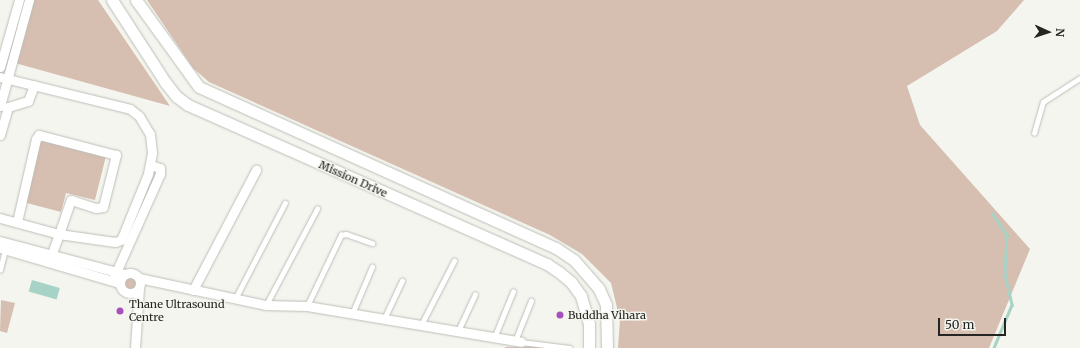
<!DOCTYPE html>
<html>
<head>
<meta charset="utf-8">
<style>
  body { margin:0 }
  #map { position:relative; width:1080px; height:348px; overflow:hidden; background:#f4f5ee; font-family:Merriweather,serif }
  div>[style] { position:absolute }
  .green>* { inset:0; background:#d6beb0 }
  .round { border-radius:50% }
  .water>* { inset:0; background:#a7d3c6; transform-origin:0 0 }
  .stream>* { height:2.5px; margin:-1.25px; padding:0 1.25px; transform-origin:1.25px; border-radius:1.25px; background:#a7d3c6 }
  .roads { filter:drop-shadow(0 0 1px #bdbeb8) drop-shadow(0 0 1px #bdbeb8) }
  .service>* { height:4.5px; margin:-2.25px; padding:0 2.25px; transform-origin:2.25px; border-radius:2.25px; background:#fff }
  .minor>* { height:9px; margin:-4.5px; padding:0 4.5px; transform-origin:4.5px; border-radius:4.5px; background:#fff }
  .minor>.ring { margin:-4.5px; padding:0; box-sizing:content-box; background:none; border:9px solid #fff; border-radius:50% }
  .tertiary>* { height:11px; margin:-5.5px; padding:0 5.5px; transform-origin:5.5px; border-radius:5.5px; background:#fff }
  .dots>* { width:11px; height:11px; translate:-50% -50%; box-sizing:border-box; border:2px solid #f4f5ee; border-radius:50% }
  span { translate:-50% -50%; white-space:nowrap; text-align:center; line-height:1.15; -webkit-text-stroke:3px #f4f5ee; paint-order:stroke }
  .street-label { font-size:11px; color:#252623 }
  .poi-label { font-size:11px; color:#252623 }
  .left { translate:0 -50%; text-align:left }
  .north { position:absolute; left:1028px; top:12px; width:40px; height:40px; -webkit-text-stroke:3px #f4f5ee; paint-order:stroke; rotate:93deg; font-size:11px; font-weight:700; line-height:16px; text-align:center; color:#252623 }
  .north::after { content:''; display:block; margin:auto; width:14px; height:18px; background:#252623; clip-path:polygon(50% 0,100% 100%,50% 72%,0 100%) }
  .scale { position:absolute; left:938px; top:318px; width:68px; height:18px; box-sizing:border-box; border:2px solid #252623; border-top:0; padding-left:5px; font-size:12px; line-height:14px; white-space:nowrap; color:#252623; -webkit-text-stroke:3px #f4f5ee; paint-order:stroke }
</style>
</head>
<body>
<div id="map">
  <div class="green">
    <div style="clip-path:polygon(30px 0,98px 0,170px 106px,15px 63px)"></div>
    <div style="clip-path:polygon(147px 0,1024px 0,997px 31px,907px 86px,920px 125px,1030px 249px,989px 348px,618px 348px,620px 320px,611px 283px,582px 254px,550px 235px,209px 82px,193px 68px)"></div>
    <div style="clip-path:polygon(39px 139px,106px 156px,95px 200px,66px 193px,61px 212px,23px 202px)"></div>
    <div class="round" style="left:123px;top:276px;width:14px;height:14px"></div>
    <div style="clip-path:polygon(1px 300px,15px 303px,7px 333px,0 331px)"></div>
    <div style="clip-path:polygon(543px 346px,552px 348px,505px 348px,505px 347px)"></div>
  </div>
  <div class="water">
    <div style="left:32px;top:280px;width:29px;height:12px;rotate:16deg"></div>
  </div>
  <div class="stream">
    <div style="left:992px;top:213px;width:27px;rotate:56deg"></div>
    <div style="left:1007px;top:235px;width:39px;rotate:93deg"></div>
    <div style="left:1005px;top:274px;width:32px;rotate:77deg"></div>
    <div style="left:1012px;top:305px;width:47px;rotate:112.7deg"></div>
  </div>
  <div class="roads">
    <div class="service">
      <div style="left:1034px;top:133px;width:32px;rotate:-74deg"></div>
      <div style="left:1043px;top:102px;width:44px;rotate:-33deg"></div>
      <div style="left:0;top:270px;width:21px;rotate:-76deg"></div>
      <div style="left:235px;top:299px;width:108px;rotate:-62.5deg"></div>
      <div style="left:266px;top:305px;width:109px;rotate:-62deg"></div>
      <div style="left:307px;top:306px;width:79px;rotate:-64.4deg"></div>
      <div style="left:341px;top:235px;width:5px;rotate:-11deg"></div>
      <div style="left:346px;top:234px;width:28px;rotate:19deg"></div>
      <div style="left:352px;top:314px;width:51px;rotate:-66.9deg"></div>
      <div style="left:384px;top:319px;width:42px;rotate:-64.7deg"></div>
      <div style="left:421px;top:325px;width:72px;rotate:-62.7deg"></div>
      <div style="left:458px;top:331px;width:40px;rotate:-65deg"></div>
      <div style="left:494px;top:338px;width:50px;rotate:-67.6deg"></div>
      <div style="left:515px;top:341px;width:43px;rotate:-68.2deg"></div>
      <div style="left:521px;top:342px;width:49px;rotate:7deg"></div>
    </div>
    <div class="minor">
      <div style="left:0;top:67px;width:70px;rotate:-74.2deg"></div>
      <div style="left:0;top:77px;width:134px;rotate:13.8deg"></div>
      <div style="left:130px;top:109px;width:11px;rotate:38deg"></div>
      <div style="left:139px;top:116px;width:21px;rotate:59deg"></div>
      <div style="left:150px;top:134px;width:19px;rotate:84deg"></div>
      <div style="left:152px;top:153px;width:21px;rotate:101deg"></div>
      <div style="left:148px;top:174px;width:71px;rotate:112.2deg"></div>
      <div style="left:121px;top:240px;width:6px;rotate:162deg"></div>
      <div style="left:115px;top:242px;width:57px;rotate:-171.9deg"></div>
      <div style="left:59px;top:234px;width:30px;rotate:110deg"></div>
      <div style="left:0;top:106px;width:110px;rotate:-74.7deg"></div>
      <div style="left:0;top:135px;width:29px;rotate:-74deg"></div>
      <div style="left:8px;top:107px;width:21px;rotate:-17deg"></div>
      <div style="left:28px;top:101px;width:17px;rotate:-69deg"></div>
      <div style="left:0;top:218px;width:61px;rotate:15.2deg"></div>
      <div style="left:59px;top:234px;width:36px;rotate:-71deg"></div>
      <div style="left:71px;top:200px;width:26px;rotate:18deg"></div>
      <div style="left:96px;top:208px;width:7px;rotate:-8deg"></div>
      <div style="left:103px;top:207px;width:54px;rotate:-76deg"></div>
      <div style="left:116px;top:155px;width:80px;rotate:-165.4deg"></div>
      <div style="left:39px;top:135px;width:5px;rotate:127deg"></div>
      <div style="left:36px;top:139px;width:85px;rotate:102.9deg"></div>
      <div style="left:0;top:241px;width:128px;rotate:14.9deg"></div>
      <div style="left:0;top:248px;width:125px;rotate:16.3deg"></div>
      <div class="ring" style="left:120px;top:273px;width:11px;height:11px"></div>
      <div style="left:139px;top:278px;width:130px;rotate:12deg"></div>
      <div style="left:266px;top:305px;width:41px;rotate:1.4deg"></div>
      <div style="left:307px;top:306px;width:217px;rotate:9.5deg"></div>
      <div style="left:113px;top:279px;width:115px;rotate:-65.9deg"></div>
      <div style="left:160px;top:174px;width:6px;rotate:-90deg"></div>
      <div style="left:160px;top:168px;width:10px;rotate:-163deg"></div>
      <div style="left:193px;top:290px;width:136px;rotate:-62.3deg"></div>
      <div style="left:135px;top:348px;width:60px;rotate:-86.2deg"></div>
    </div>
    <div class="tertiary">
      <div style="left:112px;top:0;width:98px;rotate:57.1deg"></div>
      <div style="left:165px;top:82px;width:18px;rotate:52deg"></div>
      <div style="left:176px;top:96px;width:15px;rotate:37deg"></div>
      <div style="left:188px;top:105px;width:393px;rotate:23.9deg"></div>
      <div style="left:547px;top:264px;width:14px;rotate:34deg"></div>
      <div style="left:559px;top:272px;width:16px;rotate:40deg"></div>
      <div style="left:571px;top:282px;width:17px;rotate:54deg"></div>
      <div style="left:581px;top:296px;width:29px;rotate:74deg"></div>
      <div style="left:589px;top:324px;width:24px;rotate:90deg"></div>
      <div style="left:136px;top:0;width:107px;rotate:54.1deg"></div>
      <div style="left:199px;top:87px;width:392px;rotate:24.3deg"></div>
      <div style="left:556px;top:248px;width:22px;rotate:34deg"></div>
      <div style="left:574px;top:260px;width:38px;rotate:49deg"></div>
      <div style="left:599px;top:289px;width:17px;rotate:66deg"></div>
      <div style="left:606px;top:305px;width:43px;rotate:88.7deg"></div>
    </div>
  </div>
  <div class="dots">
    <div style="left:120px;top:311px;background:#a850bd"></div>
    <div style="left:560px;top:315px;background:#a850bd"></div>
  </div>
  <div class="street-label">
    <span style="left:353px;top:179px;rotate:24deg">Mission Drive</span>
  </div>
  <div class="poi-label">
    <span class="left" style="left:129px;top:311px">Thane Ultrasound<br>Centre</span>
    <span class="left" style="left:568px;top:315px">Buddha Vihara</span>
  </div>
  <div class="north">N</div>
  <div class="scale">50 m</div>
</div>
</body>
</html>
